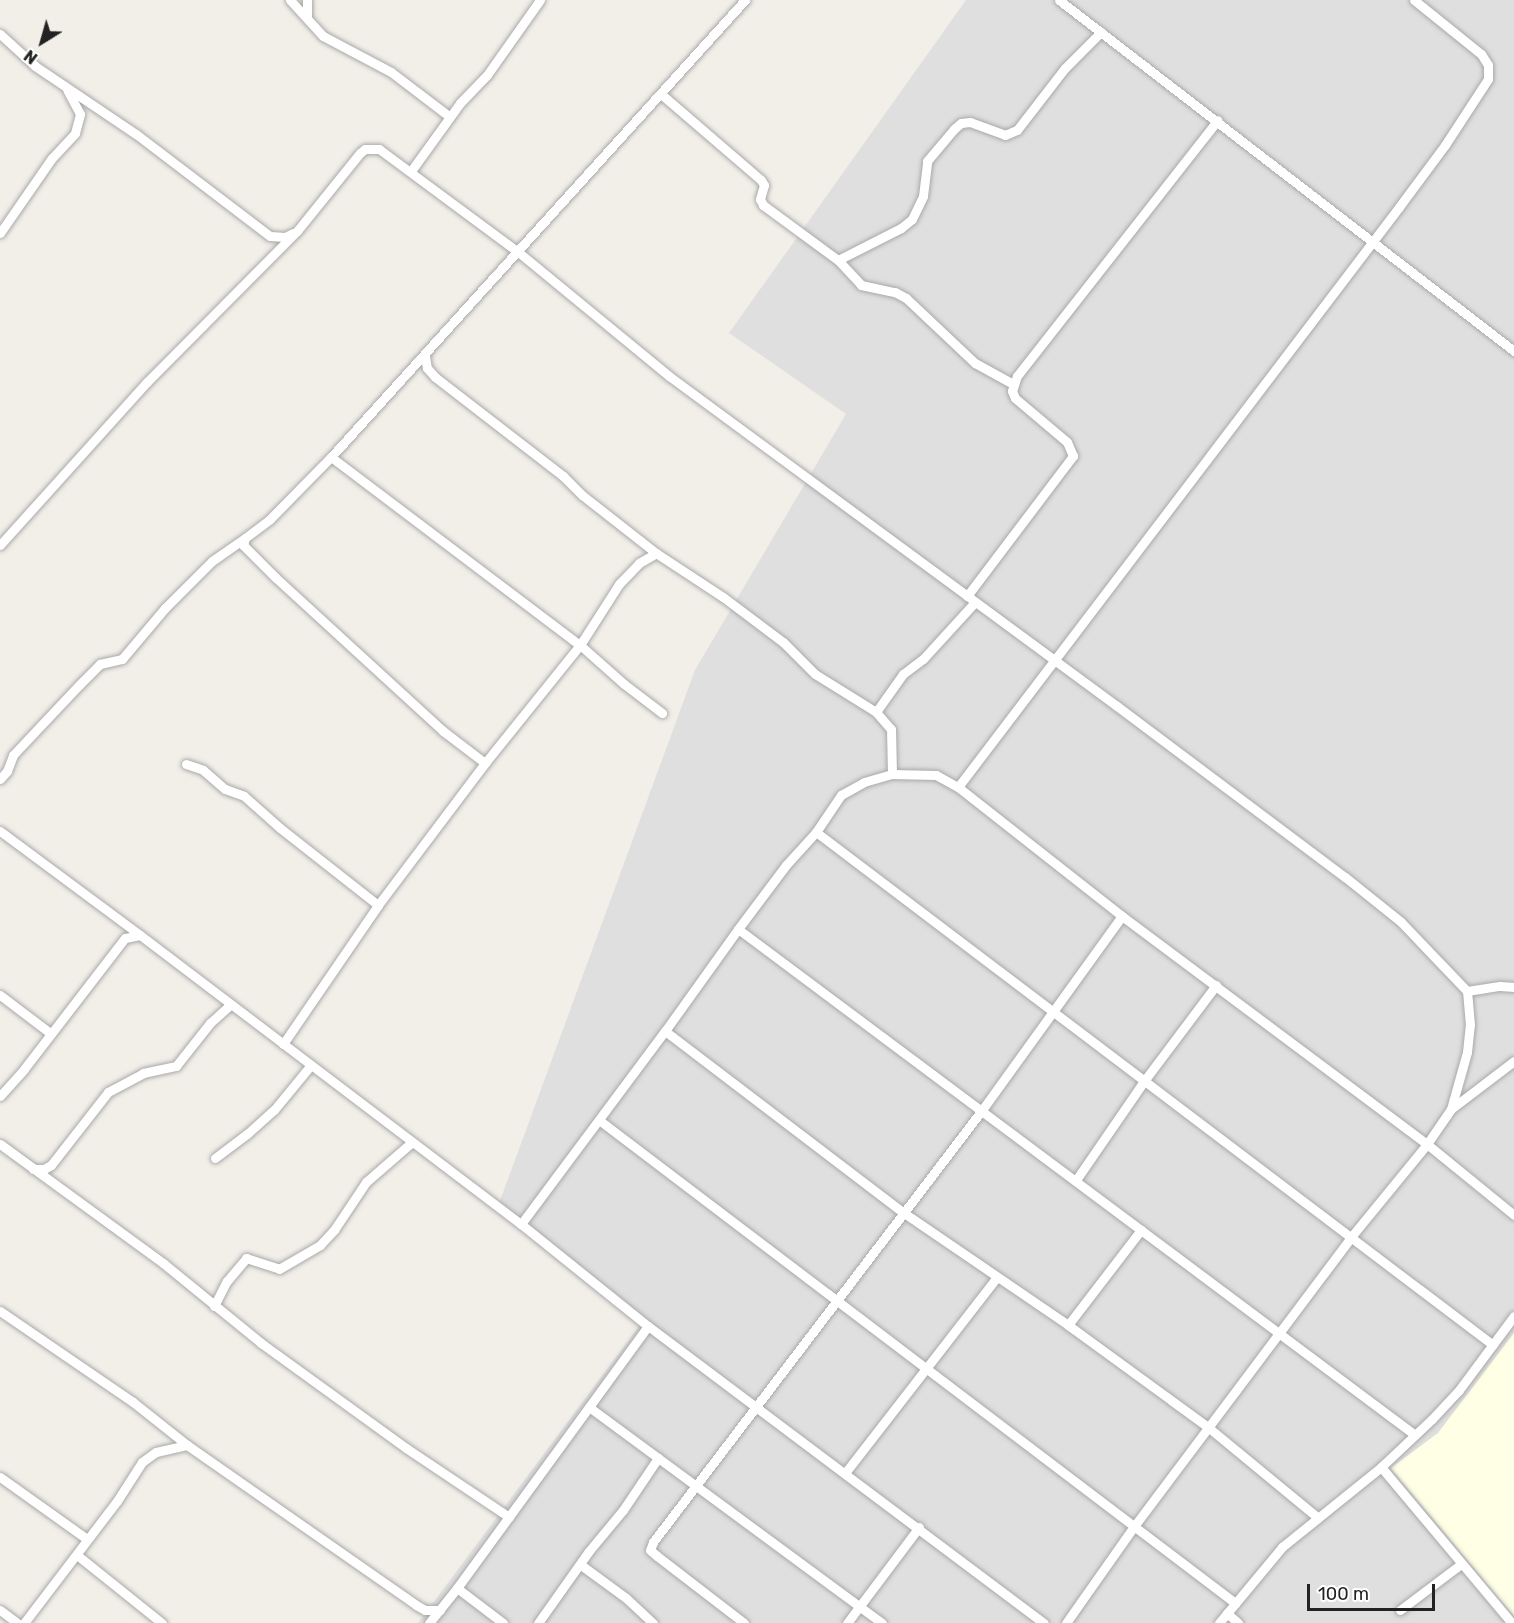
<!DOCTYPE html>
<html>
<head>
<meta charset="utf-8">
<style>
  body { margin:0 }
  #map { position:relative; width:1514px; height:1623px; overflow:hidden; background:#f2efe9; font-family:Rubik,sans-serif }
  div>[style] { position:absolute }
  .residential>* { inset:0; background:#e0dfdf }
  .education>* { inset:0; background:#ffffe5 }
  .roads { filter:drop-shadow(0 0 2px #a9a9a9) drop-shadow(0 0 2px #a9a9a9) }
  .minor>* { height:9px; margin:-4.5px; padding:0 4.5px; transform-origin:4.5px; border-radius:4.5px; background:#fff }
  span { translate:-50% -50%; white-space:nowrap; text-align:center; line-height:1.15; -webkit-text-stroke:5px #fff; paint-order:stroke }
  .north { position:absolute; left:12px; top:12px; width:60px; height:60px; -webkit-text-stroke:4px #fff; paint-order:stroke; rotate:217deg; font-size:16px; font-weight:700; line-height:24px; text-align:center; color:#222 }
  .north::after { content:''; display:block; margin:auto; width:21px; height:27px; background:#222; clip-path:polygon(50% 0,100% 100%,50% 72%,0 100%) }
  .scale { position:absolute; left:1307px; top:1584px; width:128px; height:27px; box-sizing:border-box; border:3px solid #222; border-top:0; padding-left:8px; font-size:18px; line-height:21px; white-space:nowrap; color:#222; -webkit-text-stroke:4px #fff; paint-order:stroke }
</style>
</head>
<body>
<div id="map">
  <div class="residential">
    <div style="clip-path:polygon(966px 0,1514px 0,1514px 1623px,418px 1623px,642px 1322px,497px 1209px,695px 670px,846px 414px,729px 333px)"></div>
  </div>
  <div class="education">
    <div style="clip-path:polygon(1514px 1333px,1514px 1616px,1391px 1468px,1438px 1433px)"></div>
  </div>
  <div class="roads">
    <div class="minor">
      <div style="left:290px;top:0;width:49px;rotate:47.5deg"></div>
      <div style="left:323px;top:36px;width:77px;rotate:27.9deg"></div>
      <div style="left:391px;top:72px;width:74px;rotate:37.3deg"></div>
      <div style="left:1059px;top:0;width:575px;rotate:37.65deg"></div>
      <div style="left:307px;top:17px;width:17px;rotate:-90deg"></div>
      <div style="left:0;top:34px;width:47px;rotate:42.4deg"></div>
      <div style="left:35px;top:66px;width:122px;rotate:34deg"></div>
      <div style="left:136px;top:134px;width:168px;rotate:37.3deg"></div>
      <div style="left:270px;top:236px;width:15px;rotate:4deg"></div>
      <div style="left:285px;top:237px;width:9px;rotate:-27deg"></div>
      <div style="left:661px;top:94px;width:132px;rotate:40.7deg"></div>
      <div style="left:761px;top:180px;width:6px;rotate:59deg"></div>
      <div style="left:764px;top:185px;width:15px;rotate:106deg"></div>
      <div style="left:760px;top:199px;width:7px;rotate:63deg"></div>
      <div style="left:763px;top:205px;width:93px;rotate:36.3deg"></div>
      <div style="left:838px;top:260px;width:34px;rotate:47deg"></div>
      <div style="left:861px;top:285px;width:35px;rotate:12deg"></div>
      <div style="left:895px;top:292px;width:13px;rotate:29deg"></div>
      <div style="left:906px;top:298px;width:95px;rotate:43.3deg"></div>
      <div style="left:975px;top:363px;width:43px;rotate:28.9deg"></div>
      <div style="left:411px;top:171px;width:84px;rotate:-54.2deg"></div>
      <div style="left:460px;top:103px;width:39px;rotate:-46deg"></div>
      <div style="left:487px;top:75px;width:92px;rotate:-54.8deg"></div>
      <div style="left:0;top:233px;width:91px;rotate:-55.3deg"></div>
      <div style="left:52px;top:158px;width:34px;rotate:-47deg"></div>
      <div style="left:75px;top:133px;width:20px;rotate:-75deg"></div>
      <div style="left:80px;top:114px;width:27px;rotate:-118deg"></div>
      <div style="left:838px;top:260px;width:71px;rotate:-26.9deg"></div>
      <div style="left:901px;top:228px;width:14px;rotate:-39deg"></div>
      <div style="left:912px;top:219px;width:25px;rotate:-64deg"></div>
      <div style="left:923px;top:196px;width:35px;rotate:-83deg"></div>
      <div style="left:927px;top:161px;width:42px;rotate:-49.8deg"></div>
      <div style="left:954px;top:129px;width:9px;rotate:-41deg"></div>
      <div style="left:961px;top:123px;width:9px;rotate:-6deg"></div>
      <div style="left:970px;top:122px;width:37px;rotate:20deg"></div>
      <div style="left:1005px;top:135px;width:13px;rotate:-23deg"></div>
      <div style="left:1017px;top:130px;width:78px;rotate:-52.3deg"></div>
      <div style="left:1065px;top:68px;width:51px;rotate:-45deg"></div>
      <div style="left:425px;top:356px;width:12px;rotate:81deg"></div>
      <div style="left:427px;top:368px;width:12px;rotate:48deg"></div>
      <div style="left:435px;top:377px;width:162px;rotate:37.7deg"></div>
      <div style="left:563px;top:476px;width:27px;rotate:45deg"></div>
      <div style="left:582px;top:495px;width:94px;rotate:38.1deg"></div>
      <div style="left:656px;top:553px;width:80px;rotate:33.3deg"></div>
      <div style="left:723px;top:597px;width:75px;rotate:36.9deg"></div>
      <div style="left:783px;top:642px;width:45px;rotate:45deg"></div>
      <div style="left:815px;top:674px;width:72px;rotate:31.9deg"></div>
      <div style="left:876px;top:712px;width:23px;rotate:49deg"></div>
      <div style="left:891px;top:729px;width:45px;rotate:88.7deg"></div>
      <div style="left:331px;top:457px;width:312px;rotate:37.1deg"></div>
      <div style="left:580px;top:645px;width:59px;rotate:41.6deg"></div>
      <div style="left:624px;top:684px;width:48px;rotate:37.3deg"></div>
      <div style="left:0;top:545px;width:219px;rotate:-48deg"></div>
      <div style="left:147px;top:382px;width:213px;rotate:-45.2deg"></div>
      <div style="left:297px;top:231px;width:100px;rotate:-51.1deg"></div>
      <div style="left:360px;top:153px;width:6px;rotate:-39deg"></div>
      <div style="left:365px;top:149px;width:14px"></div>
      <div style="left:379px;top:149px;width:172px;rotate:36.5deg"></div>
      <div style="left:517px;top:251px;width:197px;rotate:39.4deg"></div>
      <div style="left:669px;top:376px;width:556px;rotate:36.38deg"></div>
      <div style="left:1117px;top:706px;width:285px;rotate:36.9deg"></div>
      <div style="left:1345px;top:877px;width:72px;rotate:38.8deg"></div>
      <div style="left:1401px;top:922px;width:95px;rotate:46.3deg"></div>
      <div style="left:1467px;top:991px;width:33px;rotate:-9deg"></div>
      <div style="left:1500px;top:986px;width:14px;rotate:4deg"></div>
      <div style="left:967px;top:596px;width:176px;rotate:-52.9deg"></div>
      <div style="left:1073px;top:456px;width:15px;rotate:-113deg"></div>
      <div style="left:1067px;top:442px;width:68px;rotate:-139.8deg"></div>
      <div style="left:1015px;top:398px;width:8px;rotate:-113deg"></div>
      <div style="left:1012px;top:391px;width:16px;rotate:-72deg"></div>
      <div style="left:1017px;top:376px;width:325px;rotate:-51.9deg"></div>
      <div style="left:876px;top:712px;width:47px;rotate:-54.6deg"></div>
      <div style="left:903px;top:674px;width:25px;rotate:-37deg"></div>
      <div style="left:923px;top:659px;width:77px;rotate:-47.6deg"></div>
      <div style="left:485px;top:763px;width:53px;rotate:-142.7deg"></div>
      <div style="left:443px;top:731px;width:226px;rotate:-137.5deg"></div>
      <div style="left:276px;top:578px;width:47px;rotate:-135deg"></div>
      <div style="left:243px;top:545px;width:7px;rotate:-74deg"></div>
      <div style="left:245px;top:538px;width:31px;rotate:-37deg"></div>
      <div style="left:270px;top:519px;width:87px;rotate:-45.5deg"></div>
      <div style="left:331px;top:457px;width:617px;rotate:-47.83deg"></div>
      <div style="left:186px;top:764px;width:18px;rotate:19deg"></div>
      <div style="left:203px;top:770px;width:29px;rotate:41deg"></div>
      <div style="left:225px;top:789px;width:20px;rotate:20deg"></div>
      <div style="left:244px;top:796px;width:48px;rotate:41.6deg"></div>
      <div style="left:280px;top:828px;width:125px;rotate:38.2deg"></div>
      <div style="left:0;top:779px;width:11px;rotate:-49deg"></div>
      <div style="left:7px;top:771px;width:17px;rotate:-69deg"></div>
      <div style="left:13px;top:755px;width:96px;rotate:-46.7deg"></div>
      <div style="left:79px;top:685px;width:30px;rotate:-45deg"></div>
      <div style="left:100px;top:664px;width:23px;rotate:-13deg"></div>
      <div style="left:122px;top:659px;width:67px;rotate:-49.9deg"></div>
      <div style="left:165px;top:608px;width:66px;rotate:-45deg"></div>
      <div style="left:212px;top:561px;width:40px;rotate:-34.9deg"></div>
      <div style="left:958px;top:787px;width:729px;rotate:-52.75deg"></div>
      <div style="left:1399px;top:207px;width:77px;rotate:-53.4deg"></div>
      <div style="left:1445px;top:145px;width:79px;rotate:-56.9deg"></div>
      <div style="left:1488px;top:79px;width:14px;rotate:-90deg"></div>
      <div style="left:1488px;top:65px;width:13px;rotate:-122deg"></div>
      <div style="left:1481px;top:54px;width:86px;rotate:-141.1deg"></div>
      <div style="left:0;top:831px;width:174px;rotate:36.6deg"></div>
      <div style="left:816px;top:832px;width:849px;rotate:37.15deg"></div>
      <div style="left:738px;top:929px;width:845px;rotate:36.77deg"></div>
      <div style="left:0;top:995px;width:63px;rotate:37.2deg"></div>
      <div style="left:665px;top:1031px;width:300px;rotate:37.3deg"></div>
      <div style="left:904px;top:1213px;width:199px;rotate:34.3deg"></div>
      <div style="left:1068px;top:1325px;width:175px;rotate:36.1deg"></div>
      <div style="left:1209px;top:1428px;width:141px;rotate:39.5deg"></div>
      <div style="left:283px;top:1044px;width:168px;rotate:-55.6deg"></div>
      <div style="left:378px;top:905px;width:178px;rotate:-53deg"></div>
      <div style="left:485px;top:763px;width:151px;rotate:-51.2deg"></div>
      <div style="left:580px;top:645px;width:72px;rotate:-57.4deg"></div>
      <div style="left:619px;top:584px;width:29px;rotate:-46deg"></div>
      <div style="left:639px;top:563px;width:20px;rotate:-30deg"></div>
      <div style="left:0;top:1096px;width:36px;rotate:-48deg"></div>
      <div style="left:24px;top:1069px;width:165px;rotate:-52.4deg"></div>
      <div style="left:125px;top:938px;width:15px;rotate:-11deg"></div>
      <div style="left:140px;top:935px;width:478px;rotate:37.2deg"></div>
      <div style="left:521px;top:1224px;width:163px;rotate:38.8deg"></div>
      <div style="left:648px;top:1326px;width:495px;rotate:36.9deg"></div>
      <div style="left:1451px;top:1109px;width:79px;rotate:-37.3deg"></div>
      <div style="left:599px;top:1120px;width:799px;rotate:37.21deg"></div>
      <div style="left:0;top:1144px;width:202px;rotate:36.1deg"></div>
      <div style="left:163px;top:1263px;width:127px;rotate:39.2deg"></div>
      <div style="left:261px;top:1343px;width:179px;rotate:35.9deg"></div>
      <div style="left:406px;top:1448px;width:124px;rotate:33.8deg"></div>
      <div style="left:215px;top:1158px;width:40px;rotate:-37deg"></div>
      <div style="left:247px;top:1134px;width:36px;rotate:-42deg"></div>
      <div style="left:274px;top:1110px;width:58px;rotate:-50.6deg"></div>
      <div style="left:33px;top:1169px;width:11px"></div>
      <div style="left:44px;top:1169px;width:8px;rotate:-30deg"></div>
      <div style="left:51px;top:1165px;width:93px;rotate:-52deg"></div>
      <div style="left:108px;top:1092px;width:40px;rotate:-28deg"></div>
      <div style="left:143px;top:1073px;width:34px;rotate:-12deg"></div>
      <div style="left:176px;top:1066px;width:55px;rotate:-51.7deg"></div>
      <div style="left:210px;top:1023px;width:27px;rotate:-42deg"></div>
      <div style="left:1076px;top:1180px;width:120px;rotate:-55.5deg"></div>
      <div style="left:1144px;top:1081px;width:120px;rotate:-53.1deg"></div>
      <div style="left:521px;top:1224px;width:241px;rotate:-53.3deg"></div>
      <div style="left:665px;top:1031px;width:125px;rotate:-54.4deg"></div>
      <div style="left:738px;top:929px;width:80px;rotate:-53.1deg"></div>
      <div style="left:786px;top:865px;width:45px;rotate:-47.7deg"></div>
      <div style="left:816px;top:832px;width:45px;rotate:-56deg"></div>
      <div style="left:841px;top:795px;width:26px;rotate:-29deg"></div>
      <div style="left:864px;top:782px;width:29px;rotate:-16deg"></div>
      <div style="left:892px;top:774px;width:44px;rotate:1.3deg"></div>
      <div style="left:936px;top:775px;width:25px;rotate:29deg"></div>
      <div style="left:958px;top:787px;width:209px;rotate:38.2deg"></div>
      <div style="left:1122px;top:916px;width:381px;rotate:36.8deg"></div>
      <div style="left:1427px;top:1144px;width:112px;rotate:39.2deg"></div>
      <div style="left:214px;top:1306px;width:28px;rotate:-63deg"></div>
      <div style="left:227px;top:1281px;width:30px;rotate:-50deg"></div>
      <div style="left:246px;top:1258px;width:35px;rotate:18deg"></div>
      <div style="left:279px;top:1269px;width:48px;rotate:-30.3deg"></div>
      <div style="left:320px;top:1245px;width:21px;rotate:-47deg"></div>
      <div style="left:334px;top:1230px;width:58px;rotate:-56.3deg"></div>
      <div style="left:366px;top:1182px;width:61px;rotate:-41deg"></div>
      <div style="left:0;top:1311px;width:161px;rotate:34.4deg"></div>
      <div style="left:133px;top:1402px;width:69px;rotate:38.5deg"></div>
      <div style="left:187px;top:1445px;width:279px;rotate:34.9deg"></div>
      <div style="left:416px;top:1605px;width:10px;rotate:29deg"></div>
      <div style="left:425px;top:1610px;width:15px"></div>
      <div style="left:1068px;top:1325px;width:120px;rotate:-52.5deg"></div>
      <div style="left:589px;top:1407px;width:364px;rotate:36.4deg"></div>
      <div style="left:1381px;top:1467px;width:204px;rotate:50deg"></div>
      <div style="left:845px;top:1473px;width:248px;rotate:-52.2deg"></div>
      <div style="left:0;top:1477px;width:107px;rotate:35.5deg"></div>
      <div style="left:77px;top:1555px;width:109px;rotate:38.7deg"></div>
      <div style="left:581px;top:1565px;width:56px;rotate:36.3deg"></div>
      <div style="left:626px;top:1598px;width:37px;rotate:43deg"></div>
      <div style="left:457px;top:1588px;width:324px;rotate:-53.9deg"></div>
      <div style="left:0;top:1610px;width:21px;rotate:37deg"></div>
      <div style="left:1400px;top:1610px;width:76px;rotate:-37deg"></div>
      <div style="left:1227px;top:1613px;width:15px;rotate:42deg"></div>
      <div style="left:24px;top:1623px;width:153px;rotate:-52.7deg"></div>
      <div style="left:117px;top:1501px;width:46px;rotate:-57.3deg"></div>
      <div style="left:142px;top:1462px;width:17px;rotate:-36deg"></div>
      <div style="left:156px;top:1452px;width:32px;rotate:-13deg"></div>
      <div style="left:429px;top:1623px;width:45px;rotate:-51.3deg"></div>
      <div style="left:457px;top:1588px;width:58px;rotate:37.3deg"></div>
      <div style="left:538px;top:1623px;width:88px;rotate:-54.7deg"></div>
      <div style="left:589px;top:1551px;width:53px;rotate:-50.3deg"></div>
      <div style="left:623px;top:1510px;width:63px;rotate:-56.1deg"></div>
      <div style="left:744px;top:1623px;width:110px;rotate:-142.4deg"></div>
      <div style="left:657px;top:1556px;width:9px;rotate:-139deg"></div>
      <div style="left:650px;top:1550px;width:9px;rotate:-69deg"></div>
      <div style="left:653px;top:1542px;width:543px;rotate:-52.71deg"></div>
      <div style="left:982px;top:1110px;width:239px;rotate:-54.2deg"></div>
      <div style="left:847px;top:1623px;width:120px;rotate:-53.1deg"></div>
      <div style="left:1066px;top:1623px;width:120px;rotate:-54.9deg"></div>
      <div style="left:1135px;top:1525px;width:360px;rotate:-53.1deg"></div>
      <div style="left:1351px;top:1237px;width:120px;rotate:-50.7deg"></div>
      <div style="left:1427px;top:1144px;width:42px;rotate:-55.6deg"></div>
      <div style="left:1451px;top:1109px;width:59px;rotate:-74.3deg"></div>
      <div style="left:1467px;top:1052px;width:27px;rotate:-84deg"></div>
      <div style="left:1470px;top:1025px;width:34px;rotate:-95deg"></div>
      <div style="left:1219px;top:1623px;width:99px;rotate:-50.3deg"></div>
      <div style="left:1282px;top:1547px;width:127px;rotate:-38.9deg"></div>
      <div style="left:1381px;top:1467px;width:70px;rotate:-43.3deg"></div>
      <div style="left:1432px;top:1419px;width:40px;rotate:-47deg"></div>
      <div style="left:1459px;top:1390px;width:92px;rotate:-53.4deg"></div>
    </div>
  </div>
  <div class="north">N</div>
  <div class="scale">100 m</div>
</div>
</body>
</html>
